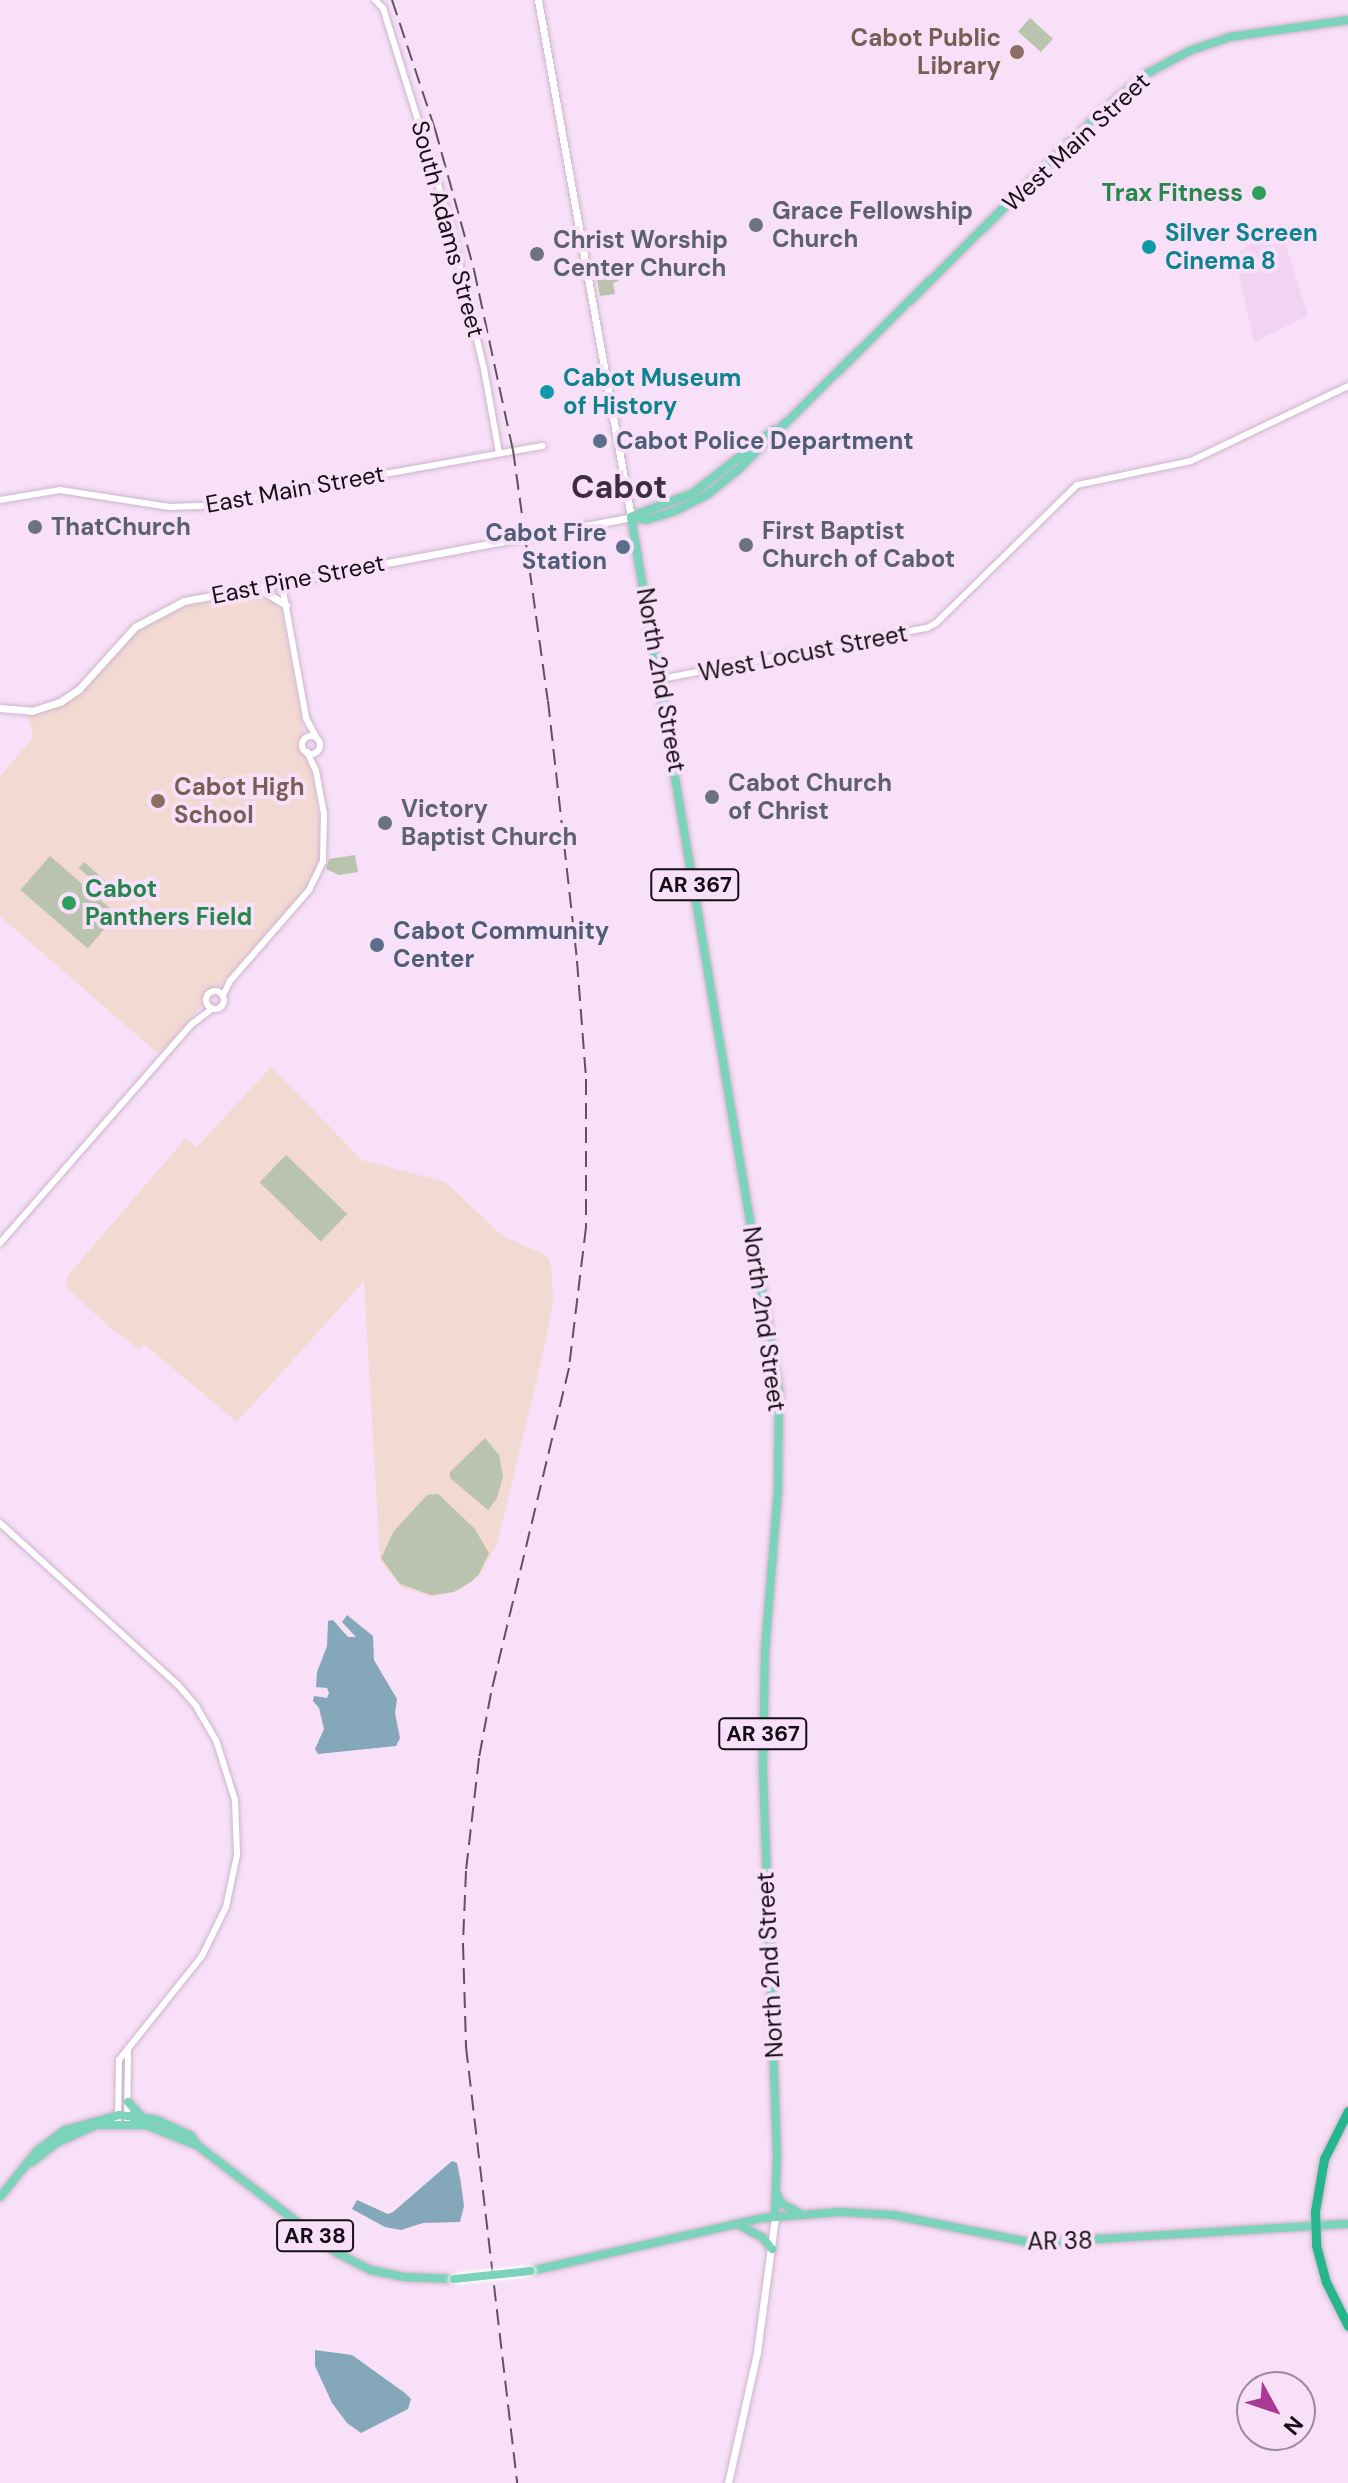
<!DOCTYPE html>
<html>
<head>
<meta charset="utf-8">
<style>
  body { margin:0 }
  #map { position:relative; width:1348px; height:2483px; overflow:hidden; background:#f8e0f8; font-family:"DM Sans",sans-serif }
  div>[style] { position:absolute }
  .built>* { inset:0; background:#f2d4f2 }
  .education>* { inset:0; background:#f2d9d2 }
  .green>* { inset:0; background:#b9c3ad; transform-origin:0 0 }
  .water>* { inset:0; background:#84a8b9 }
  .roads { filter:drop-shadow(0 0 2px #ccb5cb) drop-shadow(0 0 2px #ccb5cb) }
  .tertiary>* { height:6px; margin:-3px; padding:0 3px; transform-origin:3px; border-radius:3px; background:#fff }
  .tertiary>.ring { margin:-3px; padding:0; box-sizing:content-box; background:none; border:6px solid #fff; border-radius:50% }
  .secondary>* { height:7px; margin:-3.5px; padding:0 3.5px; transform-origin:3.5px; border-radius:3.5px; background:#fff }
  .primary>* { height:8px; margin:-4px; padding:0 4px; transform-origin:4px; border-radius:4px; background:#7cd3bb }
  .motorway>* { height:9px; margin:-4.5px; padding:0 4.5px; transform-origin:4.5px; border-radius:4.5px; background:#25b68e }
  .rail>* { height:2px; margin-top:-1px; transform-origin:0; background:repeating-linear-gradient(90deg,#5f525f 0 16px,transparent 0 24px) }
  .bridges { filter:drop-shadow(0 0 2px #fff) drop-shadow(0 0 2px #fff) }
  .primary-bridge>* { height:8px; margin:-4px; padding:0 4px; transform-origin:4px; border-radius:4px; background:#7cd3bb }
  .dots>* { width:22px; height:22px; translate:-50% -50%; box-sizing:border-box; border:4px solid #f8e0f8; border-radius:50% }
  span { translate:-50% -50%; white-space:nowrap; text-align:center; line-height:1.15; -webkit-text-stroke:8px #f8e0f8; paint-order:stroke }
  .shield-label span { padding:2px 6px; background:#f8e0f8; border:2px solid; border-radius:6px; -webkit-text-stroke-width:0 }
  .shield-label { font-size:22px; color:#150d15; font-weight:700 }
  .education-label { font-size:24px; color:#785e54; font-weight:700 }
  .right { translate:-100% -50%; text-align:right }
  .left { translate:0 -50%; text-align:left }
  .street-label { font-size:24px; color:#150d15 }
  .leisure-label { font-size:24px; color:#27864d; font-weight:700 }
  .worship-label { font-size:24px; color:#5b616d; font-weight:700 }
  .culture-label { font-size:24px; color:#0d838f; font-weight:700 }
  .service-label { font-size:24px; color:#4e5e75; font-weight:700 }
  .district-label { font-size:32px; color:#3f2d3f; font-weight:700 }
  .north { position:absolute; left:1236px; top:2371px; width:80px; height:80px; box-sizing:border-box; background:#f8e0f8; border:2px solid #9d8c9d; border-radius:50%; rotate:130deg; font-size:22px; font-weight:700; line-height:32px; text-align:center; color:#150d15 }
  .north::after { content:''; display:block; margin:auto; width:28px; height:36px; background:#ac3a95; clip-path:polygon(50% 0,100% 100%,50% 72%,0 100%) }
</style>
</head>
<body>
<div id="map">
  <div class="built">
    <div style="clip-path:polygon(1266px 231px,1285px 242px,1308px 316px,1254px 342px,1239px 275px,1239px 253px)"></div>
  </div>
  <div class="education">
    <div style="clip-path:polygon(253px 593px,276px 602px,282px 617px,321px 827px,321px 849px,315px 870px,304px 890px,164px 1049px,155px 1051px,0 916px,0 776px,33px 738px,28px 715px,65px 703px,81px 691px,141px 627px,175px 608px)"></div>
    <div style="clip-path:polygon(271px 1067px,362px 1160px,445px 1182px,503px 1236px,547px 1256px,551px 1266px,553px 1300px,545px 1345px,497px 1544px,480px 1574px,462px 1589px,432px 1597px,401px 1587px,380px 1560px,364px 1281px,237px 1422px,144px 1344px,139px 1349px,114px 1331px,65px 1286px,69px 1274px,186px 1138px,197px 1147px)"></div>
  </div>
  <div class="green">
    <div style="left:1030px;top:18px;width:31px;height:18px;rotate:42deg"></div>
    <div style="clip-path:polygon(617px 269px,619px 281px,613px 283px,615px 294px,600px 296px,596px 273px)"></div>
    <div style="clip-path:polygon(355px 855px,358px 872px,339px 875px,326px 869px,329px 859px)"></div>
    <div style="left:50px;top:856px;width:89px;height:45px;rotate:41deg"></div>
    <div style="left:84px;top:862px;width:32px;height:8px;rotate:41deg"></div>
    <div style="left:286px;top:1155px;width:85px;height:38px;rotate:44deg"></div>
    <div style="clip-path:polygon(485px 1438px,499px 1455px,503px 1476px,497px 1498px,488px 1510px,450px 1478px,450px 1472px)"></div>
    <div style="clip-path:polygon(438px 1494px,474px 1528px,489px 1553px,479px 1574px,471px 1582px,454px 1592px,431px 1595px,400px 1584px,381px 1558px,394px 1531px,427px 1495px)"></div>
  </div>
  <div class="water">
    <div style="clip-path:polygon(347px 1615px,373px 1636px,374px 1660px,397px 1699px,395px 1713px,400px 1738px,396px 1746px,318px 1754px,315px 1749px,324px 1729px,319px 1708px,313px 1701px,314px 1696px,327px 1698px,329px 1693px,327px 1688px,316px 1687px,317px 1672px,327px 1646px,328px 1621px,333px 1620px,348px 1637px,356px 1637px,342px 1622px)"></div>
    <div style="clip-path:polygon(452px 2161px,457px 2163px,461px 2183px,464px 2206px,460px 2222px,423px 2223px,401px 2230px,385px 2227px,352px 2209px,357px 2200px,388px 2214px,393px 2212px)"></div>
    <div style="clip-path:polygon(315px 2350px,352px 2355px,405px 2393px,411px 2399px,408px 2409px,361px 2433px,347px 2423px,332px 2403px,315px 2366px)"></div>
  </div>
  <div class="roads">
    <div class="tertiary">
      <div style="left:375px;top:0;width:11px;rotate:45deg"></div>
      <div style="left:383px;top:8px;width:222px;rotate:72.7deg"></div>
      <div style="left:449px;top:220px;width:153px;rotate:76.8deg"></div>
      <div style="left:484px;top:369px;width:85px;rotate:79.9deg"></div>
      <div style="left:0;top:500px;width:61px;rotate:-9.5deg"></div>
      <div style="left:60px;top:490px;width:111px;rotate:8.8deg"></div>
      <div style="left:170px;top:507px;width:35px;rotate:-2deg"></div>
      <div style="left:205px;top:506px;width:343px;rotate:-10.1deg"></div>
      <div style="left:281px;top:580px;width:140px;rotate:79.7deg"></div>
      <div style="left:306px;top:718px;width:21px;rotate:62deg"></div>
      <div style="left:661px;top:679px;width:271px;rotate:-10.9deg"></div>
      <div style="left:927px;top:628px;width:10px;rotate:-29deg"></div>
      <div style="left:936px;top:623px;width:197px;rotate:-44.4deg"></div>
      <div style="left:1077px;top:485px;width:116px;rotate:-11.9deg"></div>
      <div style="left:1191px;top:461px;width:174px;rotate:-25.5deg"></div>
      <div class="ring" style="left:302px;top:736px;width:12px;height:12px"></div>
      <div class="ring" style="left:206px;top:991px;width:12px;height:12px"></div>
      <div style="left:223px;top:995px;width:16px;rotate:-63deg"></div>
      <div style="left:230px;top:981px;width:121px;rotate:-49deg"></div>
      <div style="left:309px;top:890px;width:32px;rotate:-64deg"></div>
      <div style="left:323px;top:861px;width:47px;rotate:-88.8deg"></div>
      <div style="left:324px;top:814px;width:44px;rotate:-100.5deg"></div>
      <div style="left:316px;top:771px;width:21px;rotate:-115deg"></div>
      <div style="left:0;top:1243px;width:291px;rotate:-48.8deg"></div>
      <div style="left:192px;top:1024px;width:25px;rotate:-37deg"></div>
      <div style="left:0;top:1523px;width:241px;rotate:42.3deg"></div>
      <div style="left:178px;top:1685px;width:28px;rotate:49deg"></div>
      <div style="left:196px;top:1706px;width:39px;rotate:60deg"></div>
      <div style="left:216px;top:1740px;width:63px;rotate:72.4deg"></div>
      <div style="left:235px;top:1800px;width:55px;rotate:87.9deg"></div>
      <div style="left:237px;top:1855px;width:53px;rotate:101.9deg"></div>
      <div style="left:226px;top:1907px;width:55px;rotate:116.1deg"></div>
      <div style="left:202px;top:1956px;width:133px;rotate:128.6deg"></div>
      <div style="left:119px;top:2060px;width:63px;rotate:90.9deg"></div>
      <div style="left:127px;top:2124px;width:76px;rotate:-89.2deg"></div>
    </div>
    <div class="secondary">
      <div style="left:247px;top:590px;width:16px;rotate:4deg"></div>
      <div style="left:263px;top:591px;width:27px;rotate:31deg"></div>
      <div style="left:0;top:708px;width:32px;rotate:5deg"></div>
      <div style="left:32px;top:711px;width:29px;rotate:-18deg"></div>
      <div style="left:60px;top:702px;width:23px;rotate:-34deg"></div>
      <div style="left:79px;top:689px;width:84px;rotate:-47.9deg"></div>
      <div style="left:135px;top:627px;width:55px;rotate:-28deg"></div>
      <div style="left:184px;top:601px;width:455px;rotate:-10.6deg"></div>
      <div style="left:631px;top:517px;width:525px;rotate:-100.2deg"></div>
      <div style="left:728px;top:2483px;width:134px;rotate:-77.5deg"></div>
      <div style="left:757px;top:2352px;width:136px;rotate:-82.4deg"></div>
    </div>
    <div class="primary">
      <div style="left:633px;top:516px;width:64px;rotate:-21deg"></div>
      <div style="left:693px;top:493px;width:103px;rotate:-37.9deg"></div>
      <div style="left:631px;top:517px;width:887px;rotate:80.4deg"></div>
      <div style="left:779px;top:1392px;width:98px;rotate:90.6deg"></div>
      <div style="left:778px;top:1490px;width:164px;rotate:94.6deg"></div>
      <div style="left:765px;top:1653px;width:118px;rotate:91deg"></div>
      <div style="left:763px;top:1771px;width:385px;rotate:87.9deg"></div>
      <div style="left:777px;top:2156px;width:61px;rotate:91.9deg"></div>
      <div style="left:631px;top:517px;width:15px;rotate:11deg"></div>
      <div style="left:646px;top:520px;width:30px;rotate:-17deg"></div>
      <div style="left:675px;top:511px;width:37px;rotate:-27deg"></div>
      <div style="left:708px;top:494px;width:38px;rotate:-39deg"></div>
      <div style="left:738px;top:470px;width:507px;rotate:-44.6deg"></div>
      <div style="left:1099px;top:114px;width:62px;rotate:-40.4deg"></div>
      <div style="left:1146px;top:74px;width:49px;rotate:-28.1deg"></div>
      <div style="left:1189px;top:51px;width:43px;rotate:-18.9deg"></div>
      <div style="left:1230px;top:37px;width:119px;rotate:-8.2deg"></div>
      <div style="left:128px;top:2102px;width:21px;rotate:47deg"></div>
      <div style="left:32px;top:2162px;width:33px;rotate:-38deg"></div>
      <div style="left:58px;top:2142px;width:42px;rotate:-24.1deg"></div>
      <div style="left:96px;top:2125px;width:50px"></div>
      <div style="left:146px;top:2125px;width:54px;rotate:21.8deg"></div>
      <div style="left:778px;top:2196px;width:8px;rotate:67deg"></div>
      <div style="left:781px;top:2203px;width:23px;rotate:29deg"></div>
      <div style="left:0;top:2197px;width:59px;rotate:-51.2deg"></div>
      <div style="left:37px;top:2151px;width:35px;rotate:-37deg"></div>
      <div style="left:65px;top:2130px;width:56px;rotate:-15.5deg"></div>
      <div style="left:119px;top:2115px;width:38px;rotate:7deg"></div>
      <div style="left:157px;top:2120px;width:38px;rotate:25deg"></div>
      <div style="left:191px;top:2136px;width:11px;rotate:56deg"></div>
      <div style="left:197px;top:2145px;width:177px;rotate:37.6deg"></div>
      <div style="left:337px;top:2253px;width:38px;rotate:27deg"></div>
      <div style="left:371px;top:2270px;width:33px;rotate:12deg"></div>
      <div style="left:403px;top:2277px;width:51px;rotate:2.2deg"></div>
      <div style="left:739px;top:2225px;width:26px;rotate:28deg"></div>
      <div style="left:762px;top:2237px;width:16px;rotate:50deg"></div>
      <div style="left:531px;top:2271px;width:238px;rotate:-12.9deg"></div>
      <div style="left:763px;top:2218px;width:77px;rotate:-4.5deg"></div>
      <div style="left:840px;top:2212px;width:53px;rotate:3.2deg"></div>
      <div style="left:893px;top:2215px;width:143px;rotate:11.3deg"></div>
      <div style="left:1033px;top:2243px;width:316px;rotate:-3.5deg"></div>
    </div>
    <div class="motorway">
      <div style="left:1348px;top:2111px;width:54px;rotate:116.6deg"></div>
      <div style="left:1324px;top:2159px;width:53px;rotate:99.8deg"></div>
      <div style="left:1315px;top:2211px;width:34px;rotate:88deg"></div>
      <div style="left:1316px;top:2245px;width:38px;rotate:75deg"></div>
      <div style="left:1326px;top:2282px;width:49px;rotate:63.4deg"></div>
    </div>
  </div>
  <div class="rail">
    <div style="left:392px;top:0;width:136px;rotate:71.6deg"></div>
    <div style="left:435px;top:129px;width:146px;rotate:74.5deg"></div>
    <div style="left:474px;top:270px;width:184px;rotate:77.8deg"></div>
    <div style="left:513px;top:450px;width:253px;rotate:82.1deg"></div>
    <div style="left:548px;top:701px;width:262px;rotate:83.6deg"></div>
    <div style="left:577px;top:961px;width:118px;rotate:85.6deg"></div>
    <div style="left:586px;top:1079px;width:148px;rotate:90deg"></div>
    <div style="left:586px;top:1227px;width:142px;rotate:96.9deg"></div>
    <div style="left:569px;top:1368px;width:334px;rotate:103.5deg"></div>
    <div style="left:491px;top:1693px;width:66px;rotate:100.5deg"></div>
    <div style="left:479px;top:1758px;width:114px;rotate:96.6deg"></div>
    <div style="left:466px;top:1871px;width:73px;rotate:92.4deg"></div>
    <div style="left:463px;top:1944px;width:103px;rotate:88.3deg"></div>
    <div style="left:466px;top:2047px;width:439px;rotate:83.3deg"></div>
  </div>
  <div class="bridges">
    <div class="primary-bridge">
      <div style="left:454px;top:2279px;width:77px;rotate:-5.9deg"></div>
    </div>
  </div>
  <div class="dots">
    <div style="left:1017px;top:52px;background:#8d6e63"></div>
    <div style="left:1259px;top:193px;background:#2e9e5b"></div>
    <div style="left:756px;top:225px;background:#6b7280"></div>
    <div style="left:1149px;top:247px;background:#0f9aa8"></div>
    <div style="left:537px;top:254px;background:#6b7280"></div>
    <div style="left:547px;top:392px;background:#0f9aa8"></div>
    <div style="left:600px;top:441px;background:#5c6f8a"></div>
    <div style="left:35px;top:527px;background:#6b7280"></div>
    <div style="left:746px;top:545px;background:#6b7280"></div>
    <div style="left:623px;top:547px;background:#5c6f8a"></div>
    <div style="left:712px;top:797px;background:#6b7280"></div>
    <div style="left:158px;top:801px;background:#8d6e63"></div>
    <div style="left:385px;top:823px;background:#6b7280"></div>
    <div style="left:69px;top:903px;background:#2e9e5b"></div>
    <div style="left:377px;top:945px;background:#5c6f8a"></div>
  </div>
  <div class="shield-label">
    <span style="left:695px;top:885px">AR 367</span>
    <span style="left:763px;top:1734px">AR 367</span>
    <span style="left:315px;top:2236px">AR 38</span>
  </div>
  <div class="education-label">
    <span class="right" style="left:1001px;top:52px">Cabot Public<br>Library</span>
    <span class="left" style="left:174px;top:801px">Cabot High<br>School</span>
  </div>
  <div class="street-label">
    <span style="left:1076px;top:142px;rotate:-43deg">West Main Street</span>
    <span style="left:448px;top:229px;rotate:75deg">South Adams Street</span>
    <span style="left:295px;top:489px;rotate:-10deg">East Main Street</span>
    <span style="left:298px;top:579px;rotate:-11deg">East Pine Street</span>
    <span style="left:803px;top:653px;rotate:-11deg">West Locust Street</span>
    <span style="left:661px;top:680px;rotate:80deg">North 2nd Street</span>
    <span style="left:764px;top:1319px;rotate:82deg">North 2nd Street</span>
    <span style="left:770px;top:1965px;rotate:-93deg">North 2nd Street</span>
    <span style="left:1060px;top:2241px;rotate:-1deg">AR 38</span>
  </div>
  <div class="leisure-label">
    <span class="right" style="left:1243px;top:193px">Trax Fitness</span>
    <span class="left" style="left:85px;top:903px">Cabot<br>Panthers Field</span>
  </div>
  <div class="worship-label">
    <span class="left" style="left:772px;top:225px">Grace Fellowship<br>Church</span>
    <span class="left" style="left:553px;top:254px">Christ Worship<br>Center Church</span>
    <span class="left" style="left:51px;top:527px">ThatChurch</span>
    <span class="left" style="left:762px;top:545px">First Baptist<br>Church of Cabot</span>
    <span class="left" style="left:728px;top:797px">Cabot Church<br>of Christ</span>
    <span class="left" style="left:401px;top:823px">Victory<br>Baptist Church</span>
  </div>
  <div class="culture-label">
    <span class="left" style="left:1165px;top:247px">Silver Screen<br>Cinema 8</span>
    <span class="left" style="left:563px;top:392px">Cabot Museum<br>of History</span>
  </div>
  <div class="service-label">
    <span class="left" style="left:616px;top:441px">Cabot Police Department</span>
    <span class="right" style="left:607px;top:547px">Cabot Fire<br>Station</span>
    <span class="left" style="left:393px;top:945px">Cabot Community<br>Center</span>
  </div>
  <div class="district-label">
    <span style="left:619px;top:487px">Cabot</span>
  </div>
  <div class="north">N</div>
</div>
</body>
</html>
